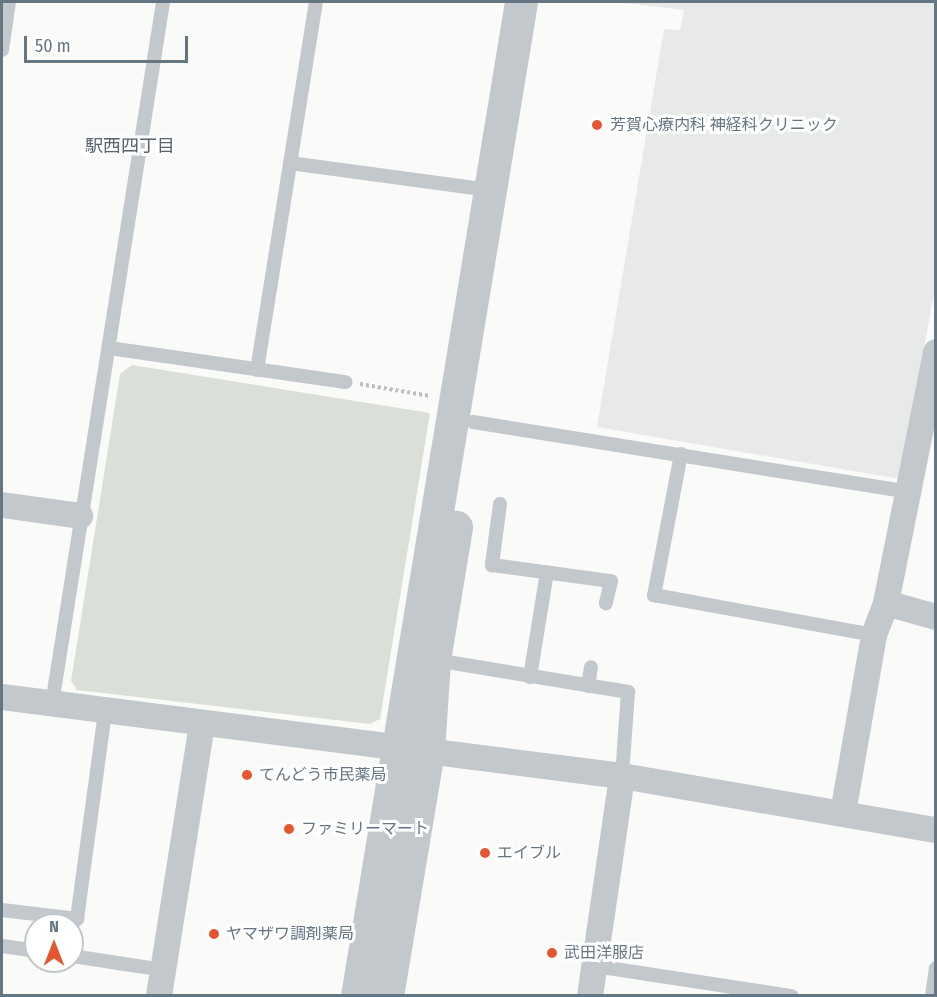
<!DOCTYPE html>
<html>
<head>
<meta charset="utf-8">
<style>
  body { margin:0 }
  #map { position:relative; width:937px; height:997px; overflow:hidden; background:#fafaf8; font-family:"Fira Sans Condensed","Noto Sans JP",sans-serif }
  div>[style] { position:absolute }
  .built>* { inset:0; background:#e8e9e9 }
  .green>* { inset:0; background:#dadfd7 }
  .path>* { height:4px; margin-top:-2px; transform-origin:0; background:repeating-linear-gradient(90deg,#bbbfc2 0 3px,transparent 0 6px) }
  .service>* { height:14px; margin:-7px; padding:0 7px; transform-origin:7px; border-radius:7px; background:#c3c8cc }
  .minor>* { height:26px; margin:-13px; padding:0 13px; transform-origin:13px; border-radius:13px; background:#c3c8cc }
  .tertiary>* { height:33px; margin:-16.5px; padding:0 16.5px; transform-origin:16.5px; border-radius:16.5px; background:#c3c8cc }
  .dots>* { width:16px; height:16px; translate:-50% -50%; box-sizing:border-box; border:3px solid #fff; border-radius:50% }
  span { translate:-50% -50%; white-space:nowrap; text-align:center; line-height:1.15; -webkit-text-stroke:6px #fff; paint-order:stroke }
  .poi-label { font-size:16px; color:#657683 }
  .left { translate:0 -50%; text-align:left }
  .neighbourhood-label { font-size:18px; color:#57646e }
  .frame { position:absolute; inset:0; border:3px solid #657683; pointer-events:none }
  .north { position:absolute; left:24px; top:913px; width:60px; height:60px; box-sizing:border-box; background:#fff; border:2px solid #c1c8cd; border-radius:50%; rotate:0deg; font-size:16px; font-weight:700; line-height:24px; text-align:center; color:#657683 }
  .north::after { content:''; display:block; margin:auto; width:21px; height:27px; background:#e4572e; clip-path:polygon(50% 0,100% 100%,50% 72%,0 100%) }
  .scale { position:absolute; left:24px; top:36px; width:164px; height:27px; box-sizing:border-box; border:3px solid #657683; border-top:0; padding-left:8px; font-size:18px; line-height:21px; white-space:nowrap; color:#657683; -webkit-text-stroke:4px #fff; paint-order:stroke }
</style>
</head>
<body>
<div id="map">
  <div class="built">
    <div style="clip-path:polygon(615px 2px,935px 2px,935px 288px,900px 479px,597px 427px,664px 29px,680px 30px,684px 10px)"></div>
  </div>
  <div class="green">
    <div style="clip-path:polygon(132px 365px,430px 413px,380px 719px,370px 724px,77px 690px,71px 681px,120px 374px)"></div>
  </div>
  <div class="path">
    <div style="left:360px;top:384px;width:71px;rotate:9.7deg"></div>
  </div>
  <div class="service">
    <div style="left:2px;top:50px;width:49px;rotate:-81.7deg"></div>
    <div style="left:290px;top:163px;width:203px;rotate:7.7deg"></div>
    <div style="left:109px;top:348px;width:239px;rotate:8.2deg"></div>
    <div style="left:257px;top:370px;width:373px;rotate:-80.9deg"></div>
    <div style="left:473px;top:422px;width:441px;rotate:9.1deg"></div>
    <div style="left:681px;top:454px;width:144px;rotate:100.8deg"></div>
    <div style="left:654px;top:595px;width:224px;rotate:10.3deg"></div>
    <div style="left:500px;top:504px;width:62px;rotate:97.5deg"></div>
    <div style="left:492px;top:565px;width:120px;rotate:7.7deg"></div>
    <div style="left:611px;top:581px;width:23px;rotate:103deg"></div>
    <div style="left:435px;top:660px;width:196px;rotate:9.4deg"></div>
    <div style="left:628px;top:692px;width:84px;rotate:94.1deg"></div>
    <div style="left:530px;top:677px;width:106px;rotate:-80.8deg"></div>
    <div style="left:588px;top:686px;width:19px;rotate:-81deg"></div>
    <div style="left:52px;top:704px;width:711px;rotate:-81.01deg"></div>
    <div style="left:2px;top:910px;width:76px;rotate:6.8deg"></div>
    <div style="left:77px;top:919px;width:210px;rotate:-82.3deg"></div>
    <div style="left:2px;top:946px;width:34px;rotate:8deg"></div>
    <div style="left:72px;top:956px;width:92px;rotate:8.7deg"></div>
    <div style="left:595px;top:966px;width:199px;rotate:8.7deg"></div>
    <div style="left:932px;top:996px;width:28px;rotate:-82deg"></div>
  </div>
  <div class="minor">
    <div style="left:2px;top:505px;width:79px;rotate:8deg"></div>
    <div style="left:886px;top:603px;width:52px;rotate:15.6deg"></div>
    <div style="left:2px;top:697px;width:625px;rotate:7.26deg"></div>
    <div style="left:622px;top:776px;width:319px;rotate:9.8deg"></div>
    <div style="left:843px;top:813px;width:181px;rotate:-80.1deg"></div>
    <div style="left:874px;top:635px;width:34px;rotate:-69deg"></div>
    <div style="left:886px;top:603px;width:256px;rotate:-78.7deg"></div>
    <div style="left:159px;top:996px;width:275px;rotate:-81deg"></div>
    <div style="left:590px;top:996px;width:222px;rotate:-81.7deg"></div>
  </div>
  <div class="tertiary">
    <div style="left:357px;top:996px;width:1007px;rotate:-80.63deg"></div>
    <div style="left:387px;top:996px;width:248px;rotate:-80.5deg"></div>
    <div style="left:428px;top:751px;width:91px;rotate:-86.2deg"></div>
    <div style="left:434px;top:660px;width:135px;rotate:-80.6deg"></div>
  </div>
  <div class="dots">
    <div style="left:597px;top:125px;background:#e4572e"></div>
    <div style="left:247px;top:775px;background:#e4572e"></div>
    <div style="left:289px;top:829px;background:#e4572e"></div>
    <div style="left:485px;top:853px;background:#e4572e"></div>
    <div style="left:214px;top:934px;background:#e4572e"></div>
    <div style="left:552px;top:953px;background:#e4572e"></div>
  </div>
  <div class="poi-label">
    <span class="left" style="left:610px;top:125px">芳賀心療内科 神経科クリニック</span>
    <span class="left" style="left:259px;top:775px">てんどう市民薬局</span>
    <span class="left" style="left:301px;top:829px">ファミリーマート</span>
    <span class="left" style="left:497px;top:853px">エイブル</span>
    <span class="left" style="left:226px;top:934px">ヤマザワ調剤薬局</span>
    <span class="left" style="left:564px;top:953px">武田洋服店</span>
  </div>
  <div class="neighbourhood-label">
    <span style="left:130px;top:146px">駅西四丁目</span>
  </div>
  <div class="frame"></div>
  <div class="north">N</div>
  <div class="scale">50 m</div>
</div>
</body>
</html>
